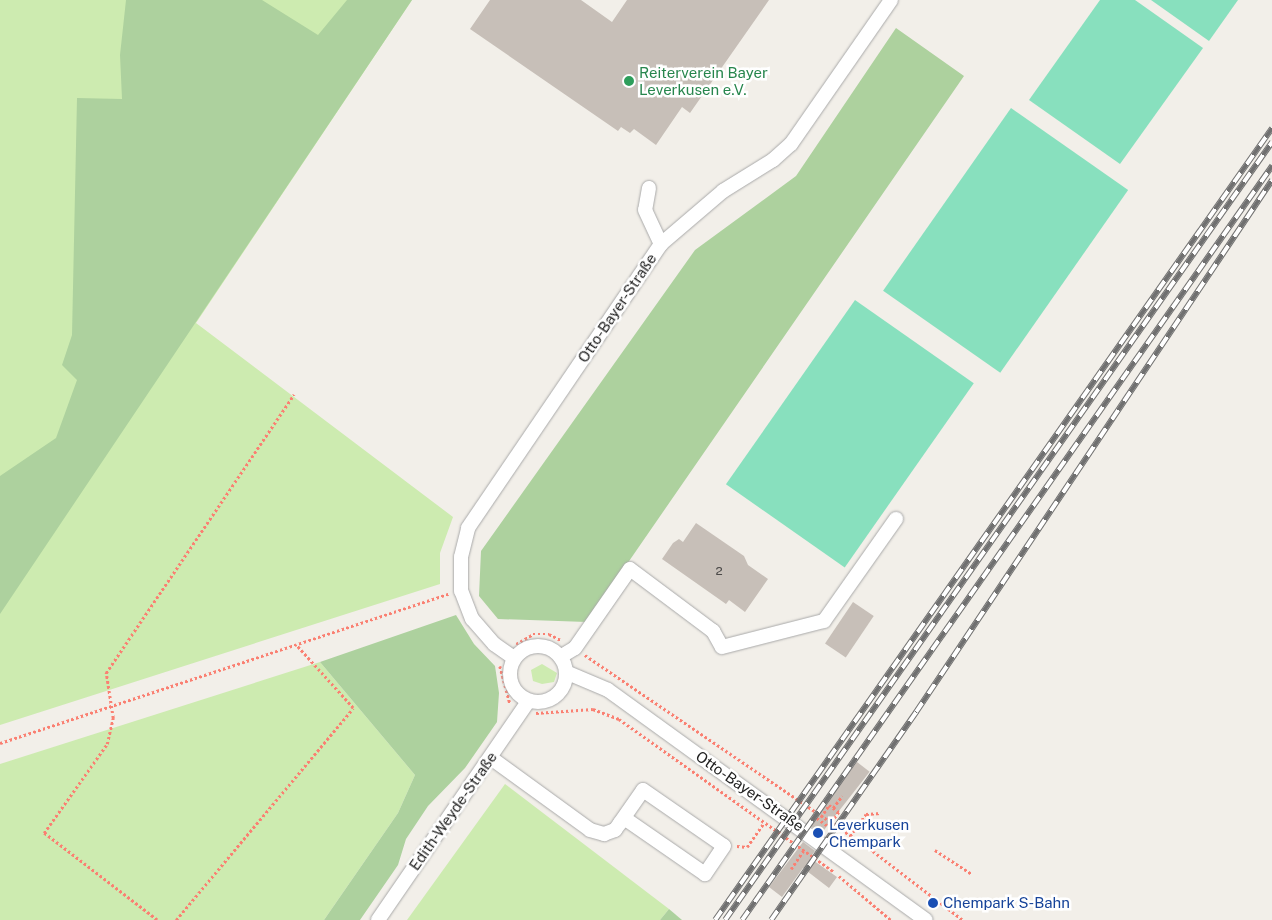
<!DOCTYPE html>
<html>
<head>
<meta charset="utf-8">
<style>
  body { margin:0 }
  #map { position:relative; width:1272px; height:920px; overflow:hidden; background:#f2efe9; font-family:"Public Sans",sans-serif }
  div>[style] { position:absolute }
  .grass>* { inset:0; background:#cdebb0 }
  .forest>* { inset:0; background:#add19e }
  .pitch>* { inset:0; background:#88e0be; transform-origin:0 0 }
  .building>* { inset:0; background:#c7bfb8; transform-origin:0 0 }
  .path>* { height:2.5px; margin-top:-1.25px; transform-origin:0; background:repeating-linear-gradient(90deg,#fa8072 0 2.5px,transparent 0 5px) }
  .roads { filter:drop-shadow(0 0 1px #a9a9a9) drop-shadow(0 0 1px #a9a9a9) }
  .minor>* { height:14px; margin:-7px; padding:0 7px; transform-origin:7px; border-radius:7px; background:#fff }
  .minor>.ring { margin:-7px; padding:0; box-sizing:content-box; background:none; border:14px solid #fff; border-radius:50% }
  .rail>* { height:5.5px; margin-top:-2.75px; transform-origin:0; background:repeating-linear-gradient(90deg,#fff 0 11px,#707070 0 22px); box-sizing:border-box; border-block:1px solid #707070 }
  .dots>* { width:14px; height:14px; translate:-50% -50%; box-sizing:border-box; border:2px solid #fff; border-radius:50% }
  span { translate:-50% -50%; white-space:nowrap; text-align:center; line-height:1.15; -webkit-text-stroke:5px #fff; paint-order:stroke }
  .number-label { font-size:12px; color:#4b4948 }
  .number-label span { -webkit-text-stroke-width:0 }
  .leisure-label { font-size:15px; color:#27864d }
  .left { translate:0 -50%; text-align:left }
  .street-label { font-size:15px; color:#222 }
  .transit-label { font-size:15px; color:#164399 }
</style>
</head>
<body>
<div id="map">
  <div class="grass">
    <div style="clip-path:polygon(0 0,412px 0,196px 323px,453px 517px,440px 553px,440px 584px,0 725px)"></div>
    <div style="clip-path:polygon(320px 662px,415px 775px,398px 813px,324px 920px,0 920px,0 764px)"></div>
    <div style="clip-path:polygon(542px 664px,557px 673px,554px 682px,542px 684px,533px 681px,531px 670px)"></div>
    <div style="clip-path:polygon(505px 784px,669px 909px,660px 920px,407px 920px)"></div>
  </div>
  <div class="forest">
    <div style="clip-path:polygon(126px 0,262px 0,318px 35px,347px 0,412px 0,0 614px,0 476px,56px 438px,77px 380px,62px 365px,72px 335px,77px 98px,122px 99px,120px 55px)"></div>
    <div style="clip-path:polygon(896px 28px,964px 76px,587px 622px,498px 619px,479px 596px,481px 551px,695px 250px,796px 176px)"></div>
    <div style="clip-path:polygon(456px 615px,474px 644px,495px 666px,499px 693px,497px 722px,465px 768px,428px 806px,406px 839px,398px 865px,360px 920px,324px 920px,398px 813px,415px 775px,320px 662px)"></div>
    <div style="clip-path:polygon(669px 909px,682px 920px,660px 920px)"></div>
  </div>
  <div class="pitch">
    <div style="clip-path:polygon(1100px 0,1135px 0,1203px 48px,1120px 164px,1029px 100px)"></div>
    <div style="clip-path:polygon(1151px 0,1238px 0,1209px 41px)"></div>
    <div style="left:1011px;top:108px;width:143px;height:223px;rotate:35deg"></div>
    <div style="left:855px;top:300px;width:145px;height:225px;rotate:35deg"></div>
  </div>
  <div class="building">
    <div style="clip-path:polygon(490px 0,581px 0,612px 22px,627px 0,769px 0,690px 113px,682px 107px,656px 145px,634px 129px,630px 133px,621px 127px,618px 131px,470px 29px)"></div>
    <div style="clip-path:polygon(696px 523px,744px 556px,748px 565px,768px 579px,745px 612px,729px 600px,726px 604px,662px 559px,673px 543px,679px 539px,683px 542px)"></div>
    <div style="left:853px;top:602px;width:25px;height:50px;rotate:34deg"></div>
    <div style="left:857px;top:762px;width:16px;height:79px;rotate:38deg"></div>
    <div style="clip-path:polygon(803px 842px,815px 851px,810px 858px,837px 877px,829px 888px,803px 868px,782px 897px,769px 887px)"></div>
  </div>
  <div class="path">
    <div style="left:516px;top:644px;width:20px;rotate:-30deg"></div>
    <div style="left:533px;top:634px;width:16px"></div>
    <div style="left:549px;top:634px;width:13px;rotate:27deg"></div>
    <div style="left:585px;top:655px;width:348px;rotate:34.2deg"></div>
    <div style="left:873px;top:851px;width:113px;rotate:37.5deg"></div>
    <div style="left:500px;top:666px;width:38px;rotate:75deg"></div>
    <div style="left:536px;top:713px;width:57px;rotate:-4deg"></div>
    <div style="left:593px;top:709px;width:28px;rotate:21deg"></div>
    <div style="left:619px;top:719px;width:264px;rotate:35.4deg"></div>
    <div style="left:0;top:743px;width:473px;rotate:-18.4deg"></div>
    <div style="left:833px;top:808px;width:15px;rotate:-53deg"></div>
    <div style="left:821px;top:817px;width:14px;rotate:-56deg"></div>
    <div style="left:829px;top:805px;width:12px;rotate:35deg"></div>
    <div style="left:839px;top:812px;width:14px;rotate:126deg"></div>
    <div style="left:817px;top:818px;width:17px;rotate:36deg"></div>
    <div style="left:850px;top:836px;width:27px;rotate:-54deg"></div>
    <div style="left:866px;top:814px;width:15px;rotate:-4deg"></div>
    <div style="left:737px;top:846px;width:10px;rotate:6deg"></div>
    <div style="left:747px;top:847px;width:29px;rotate:-55deg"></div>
    <div style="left:935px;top:850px;width:44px;rotate:33deg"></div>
    <div style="left:791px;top:869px;width:22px;rotate:-56deg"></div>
    <div style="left:839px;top:876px;width:68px;rotate:40.2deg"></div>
    <div style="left:157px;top:920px;width:143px;rotate:-142.4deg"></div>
    <div style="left:44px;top:833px;width:109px;rotate:-54.7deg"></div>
    <div style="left:107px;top:744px;width:27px;rotate:-77deg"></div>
    <div style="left:113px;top:718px;width:46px;rotate:-98.8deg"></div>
    <div style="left:106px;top:673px;width:336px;rotate:-56deg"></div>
    <div style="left:176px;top:920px;width:276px;rotate:-50.1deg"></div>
    <div style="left:353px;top:708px;width:85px;rotate:-132.1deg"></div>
  </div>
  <div class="roads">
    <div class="minor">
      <div style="left:649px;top:188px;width:22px;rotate:100deg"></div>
      <div style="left:645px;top:210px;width:38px;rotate:65deg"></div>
      <div class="ring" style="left:510px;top:646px;width:42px;height:42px"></div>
      <div style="left:560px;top:657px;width:17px;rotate:-31deg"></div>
      <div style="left:575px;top:648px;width:96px;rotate:-55.2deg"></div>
      <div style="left:630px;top:569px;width:104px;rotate:36.8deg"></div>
      <div style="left:713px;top:631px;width:18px;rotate:61deg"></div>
      <div style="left:722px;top:647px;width:105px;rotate:-14.3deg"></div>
      <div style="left:824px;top:621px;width:125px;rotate:-54.8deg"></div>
      <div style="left:514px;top:658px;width:24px;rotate:-145deg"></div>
      <div style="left:494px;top:644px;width:33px;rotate:-131deg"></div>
      <div style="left:472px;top:619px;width:30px;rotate:-111deg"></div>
      <div style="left:461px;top:591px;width:34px;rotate:-90deg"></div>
      <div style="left:461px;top:557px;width:30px;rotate:-76deg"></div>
      <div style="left:468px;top:528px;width:343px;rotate:-55.8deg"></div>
      <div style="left:661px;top:244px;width:82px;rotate:-40.5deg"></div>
      <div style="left:723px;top:191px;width:59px;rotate:-31.8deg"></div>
      <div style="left:773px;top:160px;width:24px;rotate:-42deg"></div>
      <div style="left:791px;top:144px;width:175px;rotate:-55.2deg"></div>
      <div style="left:568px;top:673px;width:43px;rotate:23deg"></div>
      <div style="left:608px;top:690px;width:392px;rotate:35.9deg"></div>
      <div style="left:491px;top:758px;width:122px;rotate:36deg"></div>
      <div style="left:590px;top:830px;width:15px;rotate:16deg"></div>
      <div style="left:604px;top:834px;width:12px;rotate:-20deg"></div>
      <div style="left:615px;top:830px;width:9px;rotate:-54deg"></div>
      <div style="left:620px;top:823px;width:40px;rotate:-55.1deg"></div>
      <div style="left:643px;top:790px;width:98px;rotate:34.7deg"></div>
      <div style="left:724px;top:846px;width:34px;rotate:124deg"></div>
      <div style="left:705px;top:874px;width:98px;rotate:-145.3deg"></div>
      <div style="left:378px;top:920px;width:265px;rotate:-55.5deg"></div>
    </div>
  </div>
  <div class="rail">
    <div style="left:715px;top:920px;width:968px;rotate:-54.88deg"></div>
    <div style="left:725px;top:920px;width:951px;rotate:-54.89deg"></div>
    <div style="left:742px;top:920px;width:922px;rotate:-54.9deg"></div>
    <div style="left:771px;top:920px;width:254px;rotate:-55.1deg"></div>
    <div style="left:916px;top:712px;width:640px;rotate:-56.21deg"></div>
  </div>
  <div class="dots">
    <div style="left:629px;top:81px;background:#2e9e5b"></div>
    <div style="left:818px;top:833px;background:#1a4fb4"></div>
    <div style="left:933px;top:903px;background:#1a4fb4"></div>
  </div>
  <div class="number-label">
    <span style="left:719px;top:572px">2</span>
  </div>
  <div class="leisure-label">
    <span class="left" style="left:639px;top:81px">Reiterverein Bayer<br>Leverkusen e.V.</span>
  </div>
  <div class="street-label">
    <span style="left:617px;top:308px;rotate:-56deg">Otto-Bayer-Straße</span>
    <span style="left:750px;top:791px;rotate:35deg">Otto-Bayer-Straße</span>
    <span style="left:453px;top:811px;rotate:-55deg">Edith-Weyde-Straße</span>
  </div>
  <div class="transit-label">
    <span class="left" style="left:829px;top:833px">Leverkusen<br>Chempark</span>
    <span class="left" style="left:943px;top:903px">Chempark S-Bahn</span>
  </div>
</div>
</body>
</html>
